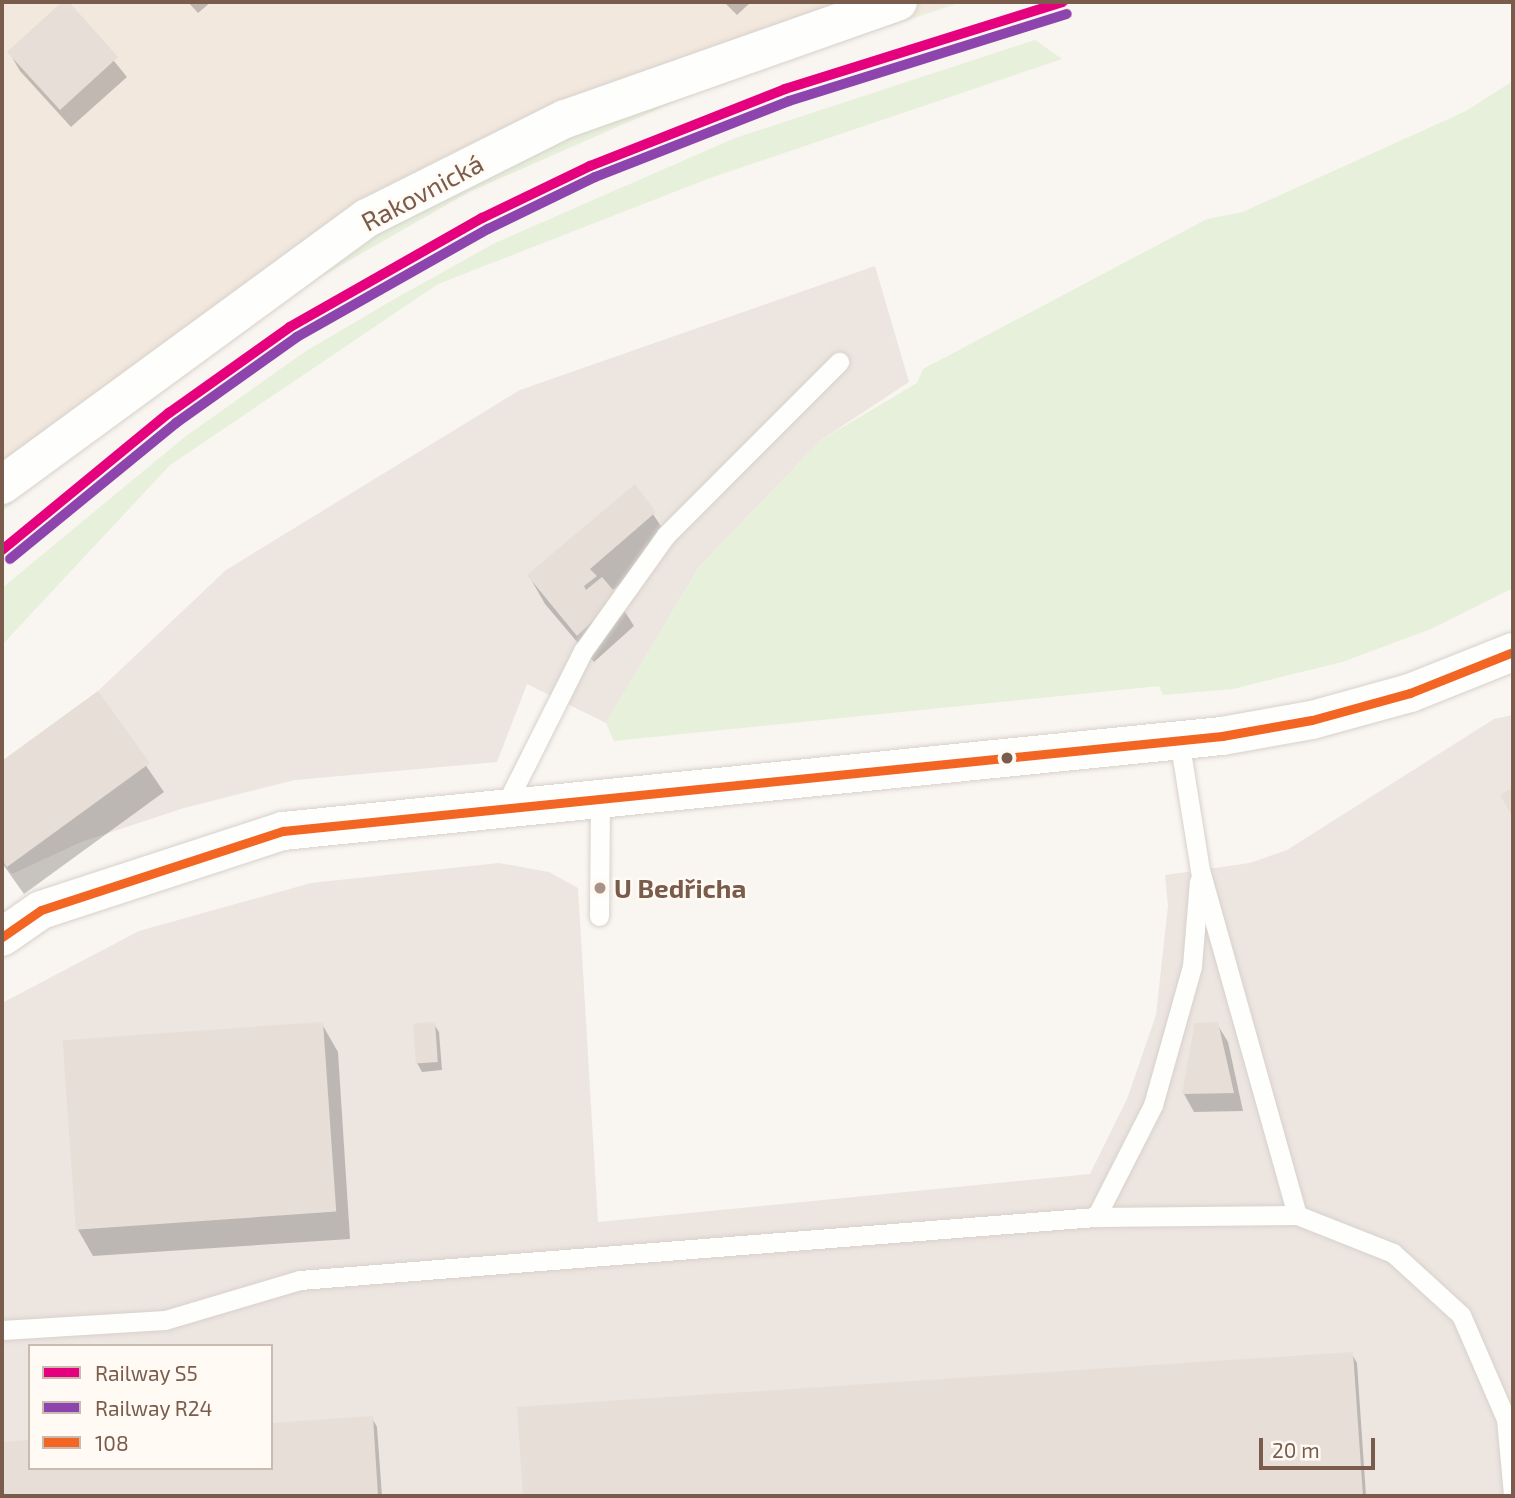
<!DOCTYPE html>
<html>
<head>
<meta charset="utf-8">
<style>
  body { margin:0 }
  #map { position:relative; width:1515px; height:1498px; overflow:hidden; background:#f9f5f0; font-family:"Exo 2",sans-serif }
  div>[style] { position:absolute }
  .residential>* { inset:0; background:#f2e8de }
  .industrial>* { inset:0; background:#ede5e0 }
  .green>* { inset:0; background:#e7f0db }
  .shadow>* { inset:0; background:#0003 }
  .building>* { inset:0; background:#e6ded7; transform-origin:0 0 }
  .roads { filter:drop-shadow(0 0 2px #d7d1cb) drop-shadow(0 0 2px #d7d1cb) }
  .lane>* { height:19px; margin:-9.5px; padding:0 9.5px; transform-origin:9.5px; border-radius:9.5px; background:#fefefd }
  .street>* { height:38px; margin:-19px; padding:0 19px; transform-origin:19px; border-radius:19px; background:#fefefd }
  .bus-1>* { height:9px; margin:-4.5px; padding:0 4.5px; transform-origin:4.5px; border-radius:4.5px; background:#f26522 }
  .rail-1>* { height:10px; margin:-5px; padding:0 5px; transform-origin:5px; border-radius:5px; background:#e5007d }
  .rail-2>* { height:10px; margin:-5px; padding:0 5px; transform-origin:5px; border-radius:5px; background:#8e44ad }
  .dots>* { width:19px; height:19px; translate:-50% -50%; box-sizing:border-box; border:4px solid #fffaf3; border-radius:50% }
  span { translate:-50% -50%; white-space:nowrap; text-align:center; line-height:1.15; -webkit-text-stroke:5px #fffaf3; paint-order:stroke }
  .street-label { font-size:26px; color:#7a5c4d }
  .poi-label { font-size:26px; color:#7a5c4d; font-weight:700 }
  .left { translate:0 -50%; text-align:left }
  .frame { position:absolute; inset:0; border:4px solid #7a5c4d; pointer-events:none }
  .legend { position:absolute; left:28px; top:1344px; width:245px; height:126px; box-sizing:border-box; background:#fffaf3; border:2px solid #cabbb1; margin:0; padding:9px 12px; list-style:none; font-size:21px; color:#7a5c4d }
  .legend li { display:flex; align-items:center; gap:14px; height:35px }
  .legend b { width:35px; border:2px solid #cabbb1 }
  .scale { position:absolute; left:1259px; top:1438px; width:116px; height:32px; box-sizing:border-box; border:4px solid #7a5c4d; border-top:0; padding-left:9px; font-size:21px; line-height:24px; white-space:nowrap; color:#7a5c4d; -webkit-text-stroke:5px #fffaf3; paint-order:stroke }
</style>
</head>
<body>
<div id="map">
  <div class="residential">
    <div style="clip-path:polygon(2px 2px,956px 2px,683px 91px,376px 229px,2px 499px)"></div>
  </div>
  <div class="industrial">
    <div style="clip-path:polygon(875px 266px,909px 382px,821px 440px,699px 567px,606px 723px,527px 684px,497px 762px,295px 780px,184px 808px,81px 842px,12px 874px,2px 860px,2px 761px,98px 691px,226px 570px,520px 390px)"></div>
    <div style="clip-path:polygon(evenodd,1513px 715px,1513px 1496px,2px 1496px,2px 1003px,139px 931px,311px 883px,499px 863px,549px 872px,578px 888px,598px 1222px,1090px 1174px,1127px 1099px,1156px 1015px,1168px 906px,1165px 875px,1250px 863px,1287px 850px,1494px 719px,1513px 715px,30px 1346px,271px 1346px,271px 1468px,30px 1468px,30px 1346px)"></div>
  </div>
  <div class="green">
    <div style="clip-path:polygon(956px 2px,962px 2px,715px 84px,469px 192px,275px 303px,39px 479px,2px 512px,2px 499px,376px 229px,565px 136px,683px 91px)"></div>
    <div style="clip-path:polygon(1035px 40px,1062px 59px,710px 178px,438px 284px,170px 465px,2px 645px,2px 588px,186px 436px,306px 351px,398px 297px,495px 243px,735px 138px)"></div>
    <div style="clip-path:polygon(1513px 81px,1513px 588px,1431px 629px,1342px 662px,1233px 689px,1163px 695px,1159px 686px,614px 741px,606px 723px,699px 567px,821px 440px,917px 383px,923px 369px,1207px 219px,1243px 212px,1466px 111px)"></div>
  </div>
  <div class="shadow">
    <div style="clip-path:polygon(66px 2px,127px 77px,71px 127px,20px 71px,9px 52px)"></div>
    <div style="clip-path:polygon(188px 2px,211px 2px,198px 13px)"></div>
    <div style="clip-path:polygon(724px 2px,751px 2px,737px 15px)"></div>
    <div style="clip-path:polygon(634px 486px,671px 541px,612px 591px,634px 626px,594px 662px,545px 604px,529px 576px)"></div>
    <div style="clip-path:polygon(97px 694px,164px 792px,24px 894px,2px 863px,2px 763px)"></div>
    <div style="clip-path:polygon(322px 1024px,338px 1052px,350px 1239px,93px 1256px,77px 1228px)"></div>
    <div style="clip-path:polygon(434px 1024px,439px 1032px,442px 1070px,422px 1072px,417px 1063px)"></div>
    <div style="clip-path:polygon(1217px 1024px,1228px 1042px,1243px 1111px,1194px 1112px,1184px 1094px)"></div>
    <div style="clip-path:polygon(1352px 1354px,1357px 1363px,1366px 1496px,525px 1496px,519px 1408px)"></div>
    <div style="clip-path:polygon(372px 1418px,377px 1427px,382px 1496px,2px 1496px,2px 1444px,30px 1442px,30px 1468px,271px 1468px)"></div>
  </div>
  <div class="building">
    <div style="clip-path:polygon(62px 2px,69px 2px,118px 57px,60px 110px,7px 52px)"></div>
    <div style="clip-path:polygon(635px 484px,656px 512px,590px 569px,597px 576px,584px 586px,586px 590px,602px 577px,619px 597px,577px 636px,527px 575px)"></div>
    <div style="clip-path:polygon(98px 691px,150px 763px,7px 867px,2px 860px,2px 761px)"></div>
    <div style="clip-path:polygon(1513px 788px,1513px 817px,1500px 795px)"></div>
    <div style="left:323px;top:1022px;width:190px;height:261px;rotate:86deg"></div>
    <div style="left:435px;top:1022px;width:40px;height:22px;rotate:86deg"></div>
    <div style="clip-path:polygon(1218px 1022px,1234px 1093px,1182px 1094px,1195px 1023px)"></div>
    <div style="clip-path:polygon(1353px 1352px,1363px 1496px,523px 1496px,517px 1407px)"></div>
    <div style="clip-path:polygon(373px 1416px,378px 1496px,2px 1496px,2px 1442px,30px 1440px,30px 1468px,271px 1468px,271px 1423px)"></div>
  </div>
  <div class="roads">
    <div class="lane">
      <div style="left:1179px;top:739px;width:133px;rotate:80.9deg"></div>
      <div style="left:1200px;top:870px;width:358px;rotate:74.3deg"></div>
      <div style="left:505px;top:806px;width:174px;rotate:-63.3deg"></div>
      <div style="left:583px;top:651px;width:143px;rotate:-54.4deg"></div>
      <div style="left:666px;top:535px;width:245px;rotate:-45deg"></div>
      <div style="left:599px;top:916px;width:120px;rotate:-89.5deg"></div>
      <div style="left:1096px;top:1217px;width:126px;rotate:-63deg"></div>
      <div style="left:1153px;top:1105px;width:144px;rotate:-74.3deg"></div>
      <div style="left:1192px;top:966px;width:85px;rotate:-85.3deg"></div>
      <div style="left:2px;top:1330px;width:163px;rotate:-3.5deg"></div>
      <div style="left:165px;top:1320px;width:141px;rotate:-16.5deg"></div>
      <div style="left:300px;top:1280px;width:798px;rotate:-4.53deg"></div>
      <div style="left:1096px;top:1217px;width:201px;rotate:-0.6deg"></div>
      <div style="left:1297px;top:1215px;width:103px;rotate:21.6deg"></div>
      <div style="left:1393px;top:1253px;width:92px;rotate:42.4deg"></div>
      <div style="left:1461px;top:1315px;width:113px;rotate:66.6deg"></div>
      <div style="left:1506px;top:1419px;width:76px;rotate:84.7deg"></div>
    </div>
    <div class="street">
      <div style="left:2px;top:485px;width:452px;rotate:-36.2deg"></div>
      <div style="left:367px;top:218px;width:221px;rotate:-26.6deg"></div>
      <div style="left:565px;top:119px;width:353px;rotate:-19.4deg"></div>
      <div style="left:2px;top:937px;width:47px;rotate:-34.7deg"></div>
      <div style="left:41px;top:910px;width:255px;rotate:-18.1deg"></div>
      <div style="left:283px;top:831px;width:944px;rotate:-5.78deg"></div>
      <div style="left:1222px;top:736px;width:91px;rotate:-10.1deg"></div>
      <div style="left:1312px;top:720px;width:102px;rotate:-15.4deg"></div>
      <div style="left:1410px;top:693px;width:111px;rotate:-21.7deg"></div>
    </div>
  </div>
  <div class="bus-1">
    <div style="left:2px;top:937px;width:47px;rotate:-34.7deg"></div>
    <div style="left:41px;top:910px;width:255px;rotate:-18.1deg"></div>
    <div style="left:283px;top:831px;width:944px;rotate:-5.78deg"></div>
    <div style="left:1222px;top:736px;width:91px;rotate:-10.1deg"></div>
    <div style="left:1312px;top:720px;width:102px;rotate:-15.4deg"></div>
    <div style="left:1410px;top:693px;width:111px;rotate:-21.7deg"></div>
  </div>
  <div class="rail-1">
    <div style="left:2px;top:550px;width:216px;rotate:-39.4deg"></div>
    <div style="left:169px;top:413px;width:148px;rotate:-35.4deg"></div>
    <div style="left:290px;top:327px;width:221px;rotate:-29.6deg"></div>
    <div style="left:482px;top:218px;width:120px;rotate:-25.7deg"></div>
    <div style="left:590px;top:166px;width:210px;rotate:-21.5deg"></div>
    <div style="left:785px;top:89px;width:291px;rotate:-17.4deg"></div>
  </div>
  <div class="rail-2">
    <div style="left:10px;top:559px;width:215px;rotate:-39.3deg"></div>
    <div style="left:176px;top:423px;width:148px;rotate:-35.4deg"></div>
    <div style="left:297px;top:337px;width:219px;rotate:-29.5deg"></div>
    <div style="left:488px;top:229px;width:119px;rotate:-25.9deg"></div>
    <div style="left:595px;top:177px;width:208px;rotate:-21.4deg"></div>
    <div style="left:789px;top:101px;width:291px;rotate:-17.4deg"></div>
  </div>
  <div class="dots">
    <div style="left:1007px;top:758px;background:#7a5c4d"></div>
    <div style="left:600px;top:888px;background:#a69286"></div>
  </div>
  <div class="street-label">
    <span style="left:422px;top:192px;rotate:-28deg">Rakovnická</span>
  </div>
  <div class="poi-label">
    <span class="left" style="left:614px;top:888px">U Bedřicha</span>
  </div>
  <div class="frame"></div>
  <ul class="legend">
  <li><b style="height:9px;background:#e5007d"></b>Railway S5</li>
  <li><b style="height:9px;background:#8e44ad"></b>Railway R24</li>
  <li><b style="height:9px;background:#f26522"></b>108</li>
  </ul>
  <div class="scale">20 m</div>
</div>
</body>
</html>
